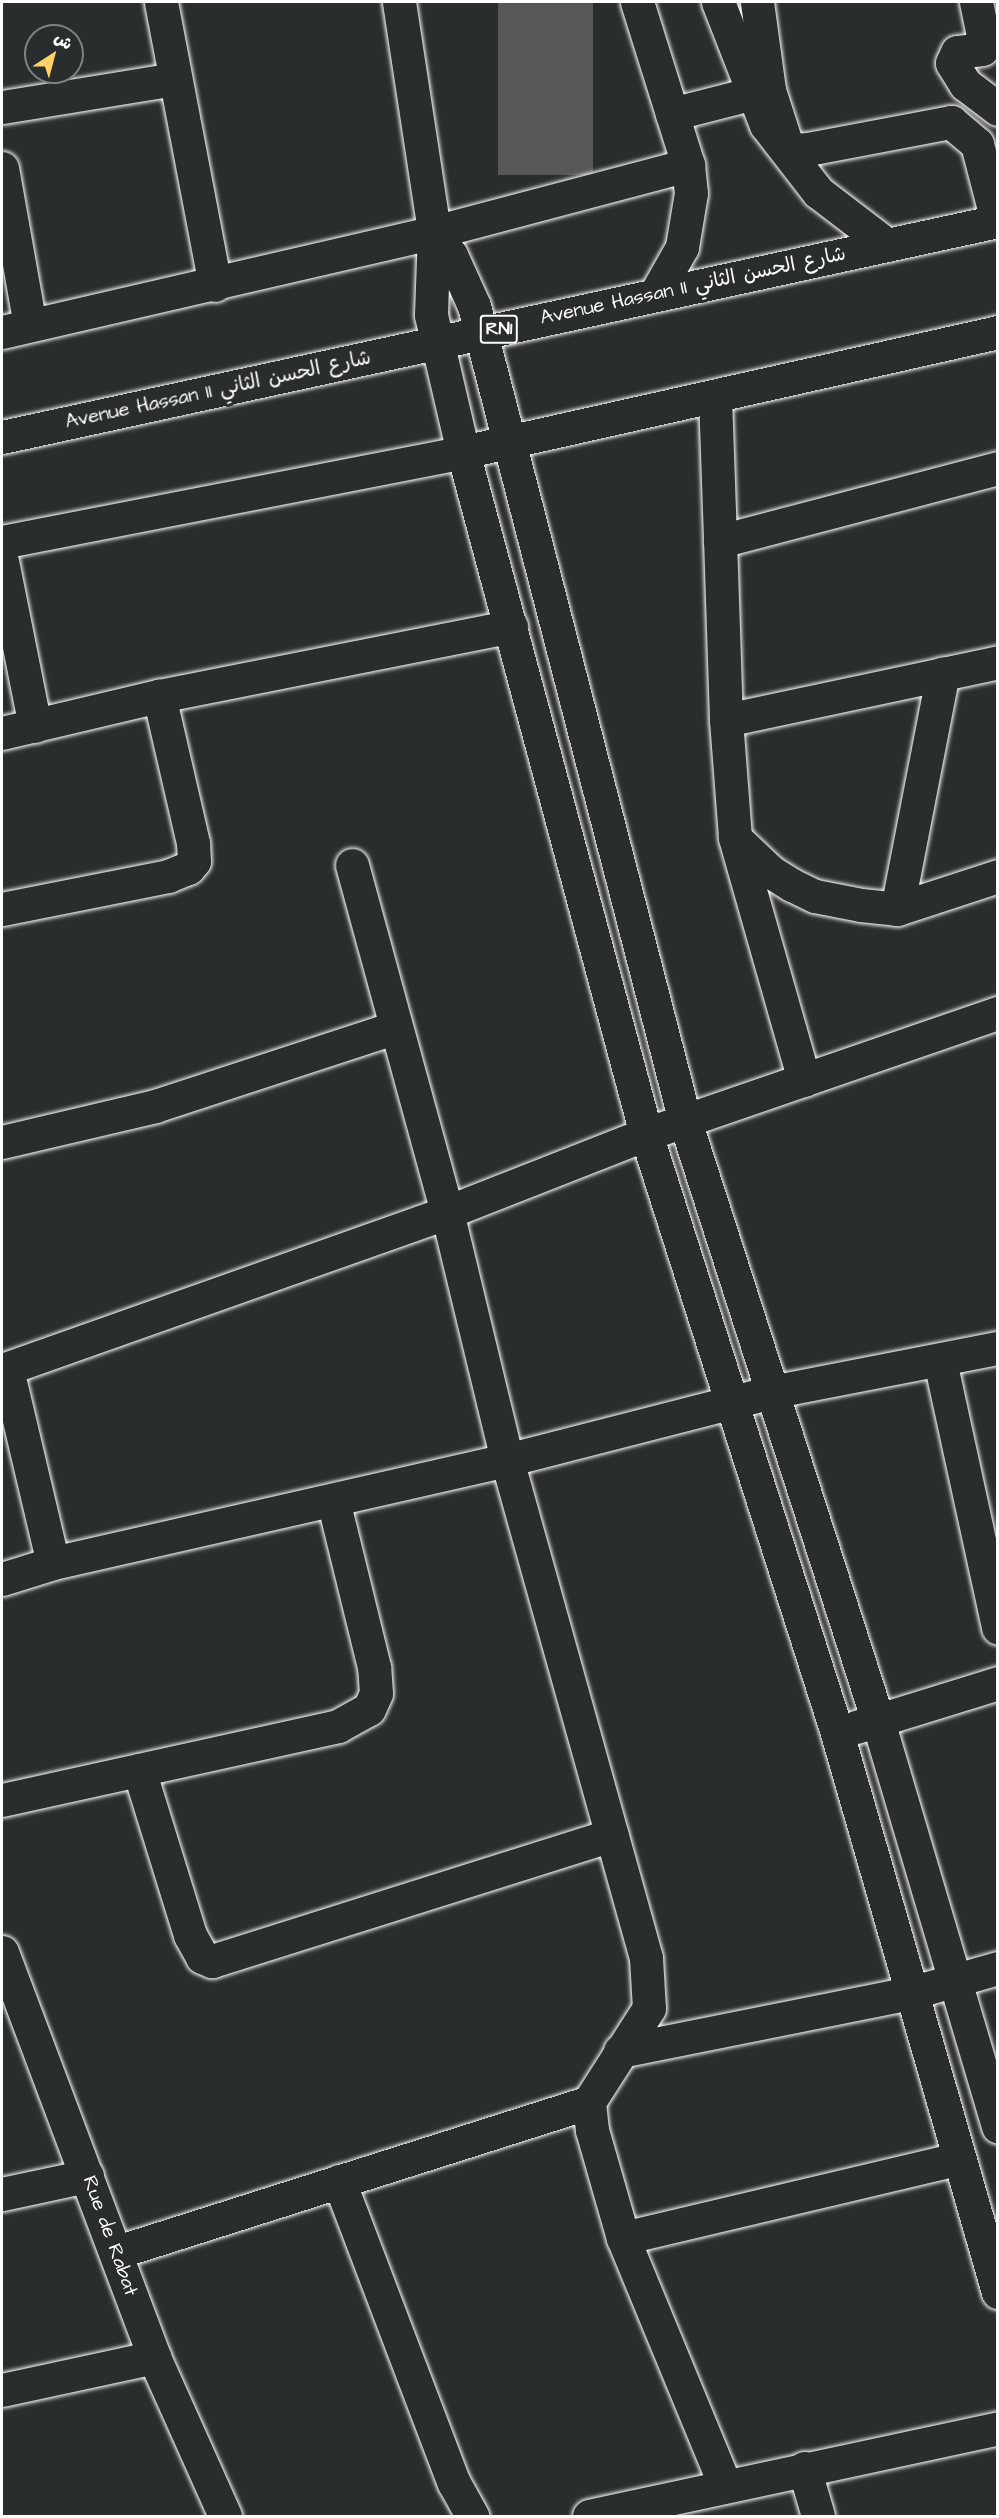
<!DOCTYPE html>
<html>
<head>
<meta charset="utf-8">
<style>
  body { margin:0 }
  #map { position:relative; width:999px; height:2518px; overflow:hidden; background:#2a2d2e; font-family:"Architects Daughter","Playpen Sans Arabic",sans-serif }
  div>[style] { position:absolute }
  .building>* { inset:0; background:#555758; transform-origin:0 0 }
  .roads { filter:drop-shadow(0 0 2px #fff) drop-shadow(0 0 2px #fff) }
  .minor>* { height:33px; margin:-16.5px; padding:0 16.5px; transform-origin:16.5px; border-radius:16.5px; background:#2a2d2e }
  .major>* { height:33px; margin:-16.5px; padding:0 16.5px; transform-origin:16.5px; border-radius:16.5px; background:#2a2d2e }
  span { translate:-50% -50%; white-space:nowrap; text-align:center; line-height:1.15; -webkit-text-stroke:6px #2a2d2e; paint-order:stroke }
  .shield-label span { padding:2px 4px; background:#2a2d2e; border:2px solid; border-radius:4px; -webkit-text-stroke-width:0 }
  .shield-label { font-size:18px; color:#fff; font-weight:700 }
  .street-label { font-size:20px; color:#fff }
  .frame { position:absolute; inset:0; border:3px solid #fff; pointer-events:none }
  .north { position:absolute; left:24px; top:24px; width:60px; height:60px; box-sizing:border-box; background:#2a2d2e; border:2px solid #7f8182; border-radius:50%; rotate:36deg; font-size:16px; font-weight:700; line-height:24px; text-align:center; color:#fff }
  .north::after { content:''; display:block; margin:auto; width:21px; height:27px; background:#ffd166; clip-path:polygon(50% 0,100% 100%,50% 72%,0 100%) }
</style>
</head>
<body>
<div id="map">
  <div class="building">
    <div style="left:498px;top:2px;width:95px;height:173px"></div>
  </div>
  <div class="roads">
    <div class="minor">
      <div style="left:161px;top:2px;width:288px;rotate:79.2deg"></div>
      <div style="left:399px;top:2px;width:233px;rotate:81.3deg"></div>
      <div style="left:434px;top:232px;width:83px;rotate:92.1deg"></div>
      <div style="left:431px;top:315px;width:141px;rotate:76.9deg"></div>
      <div style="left:463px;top:452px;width:706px;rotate:74.98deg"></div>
      <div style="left:646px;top:1134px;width:629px;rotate:72.31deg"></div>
      <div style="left:837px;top:1733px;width:582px;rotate:73.93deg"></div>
      <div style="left:637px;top:2px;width:171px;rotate:72.6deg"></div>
      <div style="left:688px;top:165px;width:28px;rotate:84deg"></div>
      <div style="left:691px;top:193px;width:55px;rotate:99.5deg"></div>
      <div style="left:682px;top:247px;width:55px;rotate:119.4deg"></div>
      <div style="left:718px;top:2px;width:132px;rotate:68.7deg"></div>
      <div style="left:766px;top:125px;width:85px;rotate:52.2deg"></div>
      <div style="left:818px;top:192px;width:86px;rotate:37.4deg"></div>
      <div style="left:757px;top:2px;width:89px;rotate:82.2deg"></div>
      <div style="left:769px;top:90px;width:56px;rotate:72.2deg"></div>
      <div style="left:786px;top:143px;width:12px;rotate:35deg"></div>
      <div style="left:796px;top:150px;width:12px;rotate:-5deg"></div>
      <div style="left:808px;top:149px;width:146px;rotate:-10.7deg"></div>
      <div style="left:951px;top:122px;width:34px;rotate:40deg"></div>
      <div style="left:977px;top:144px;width:80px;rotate:75.4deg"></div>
      <div style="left:976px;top:2px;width:44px;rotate:78.2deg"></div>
      <div style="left:985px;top:45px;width:5px;rotate:127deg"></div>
      <div style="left:982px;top:49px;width:25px;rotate:173deg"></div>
      <div style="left:957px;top:52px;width:12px;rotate:114deg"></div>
      <div style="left:952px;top:63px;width:25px;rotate:58deg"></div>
      <div style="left:965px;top:84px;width:41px;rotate:37.1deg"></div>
      <div style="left:2px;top:107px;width:174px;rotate:-9.2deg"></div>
      <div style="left:672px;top:114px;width:85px;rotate:-14.4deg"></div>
      <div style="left:2px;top:168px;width:159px;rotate:79.9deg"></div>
      <div style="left:434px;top:232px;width:29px;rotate:54deg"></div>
      <div style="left:451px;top:255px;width:56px;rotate:65.7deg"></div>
      <div style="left:474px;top:306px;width:842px;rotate:75.49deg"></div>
      <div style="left:685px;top:1121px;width:630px;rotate:72.17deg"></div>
      <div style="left:878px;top:1721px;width:423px;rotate:73.5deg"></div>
      <div style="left:2px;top:332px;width:443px;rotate:-13deg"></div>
      <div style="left:434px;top:232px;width:263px;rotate:-14.8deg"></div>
      <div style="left:715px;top:396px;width:145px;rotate:88deg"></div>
      <div style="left:2px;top:542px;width:470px;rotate:-11deg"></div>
      <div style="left:463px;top:452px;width:548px;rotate:-12.64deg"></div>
      <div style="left:2px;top:561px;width:168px;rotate:78.7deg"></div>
      <div style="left:726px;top:720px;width:179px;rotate:-91.9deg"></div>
      <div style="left:720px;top:541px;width:287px;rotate:-14.7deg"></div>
      <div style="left:2px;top:733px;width:161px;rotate:-13.3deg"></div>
      <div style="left:159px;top:696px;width:359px;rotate:-11.2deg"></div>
      <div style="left:736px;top:839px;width:48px;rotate:43.3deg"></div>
      <div style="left:771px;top:872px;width:25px;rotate:32deg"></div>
      <div style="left:792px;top:885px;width:25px;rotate:26deg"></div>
      <div style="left:815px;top:896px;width:47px;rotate:11.1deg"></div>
      <div style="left:861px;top:905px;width:36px;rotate:6deg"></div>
      <div style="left:897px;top:909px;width:106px;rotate:-18.1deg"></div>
      <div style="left:352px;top:865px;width:360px;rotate:74.7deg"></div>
      <div style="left:447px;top:1212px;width:255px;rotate:76.4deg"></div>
      <div style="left:507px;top:1460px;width:517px;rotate:74.4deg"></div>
      <div style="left:646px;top:1958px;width:50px;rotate:86.6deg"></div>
      <div style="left:649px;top:2008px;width:112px;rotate:122.6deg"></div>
      <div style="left:589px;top:2102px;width:28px;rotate:84deg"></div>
      <div style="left:592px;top:2130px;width:112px;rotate:74deg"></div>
      <div style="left:623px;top:2238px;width:268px;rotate:67.6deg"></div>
      <div style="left:2px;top:909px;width:169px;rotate:-11.2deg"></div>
      <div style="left:168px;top:876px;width:22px;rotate:-22deg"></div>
      <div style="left:188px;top:868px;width:9px;rotate:-49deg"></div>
      <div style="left:194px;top:861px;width:18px;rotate:-93deg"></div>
      <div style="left:193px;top:843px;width:151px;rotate:-103deg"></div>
      <div style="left:897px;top:909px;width:240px;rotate:-79deg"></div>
      <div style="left:804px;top:1080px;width:253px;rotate:-105.9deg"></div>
      <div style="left:735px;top:837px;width:117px;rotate:-94.4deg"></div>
      <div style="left:726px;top:720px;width:278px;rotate:-12deg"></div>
      <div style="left:2px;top:1142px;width:157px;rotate:-13.2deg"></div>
      <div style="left:155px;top:1106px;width:251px;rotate:-18.1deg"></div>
      <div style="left:940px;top:1361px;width:273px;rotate:77.7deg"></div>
      <div style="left:7px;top:1369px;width:199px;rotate:76.7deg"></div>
      <div style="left:2px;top:1370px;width:472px;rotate:-19.5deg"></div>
      <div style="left:447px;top:1212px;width:214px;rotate:-21.4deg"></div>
      <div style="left:646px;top:1134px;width:372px;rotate:-19deg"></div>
      <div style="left:2px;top:1579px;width:53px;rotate:-17.4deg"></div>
      <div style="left:53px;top:1563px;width:466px;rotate:-12.8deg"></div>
      <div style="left:507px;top:1460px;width:273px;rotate:-14.4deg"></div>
      <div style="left:771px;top:1392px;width:231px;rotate:-11deg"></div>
      <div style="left:856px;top:1727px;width:149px;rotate:-17.2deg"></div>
      <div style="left:139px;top:1770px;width:173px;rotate:72.8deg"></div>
      <div style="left:190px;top:1935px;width:25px;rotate:61deg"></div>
      <div style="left:202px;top:1957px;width:11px;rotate:22deg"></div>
      <div style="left:212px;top:1961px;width:419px;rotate:-17.5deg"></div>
      <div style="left:2px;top:1800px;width:344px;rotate:-12.4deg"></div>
      <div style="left:338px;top:1726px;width:35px;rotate:-29deg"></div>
      <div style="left:369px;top:1709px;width:17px;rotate:-66deg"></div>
      <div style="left:376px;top:1693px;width:26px;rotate:-94deg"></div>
      <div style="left:374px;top:1667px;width:172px;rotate:-103.8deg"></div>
      <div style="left:2px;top:1952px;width:433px;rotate:69.4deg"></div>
      <div style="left:154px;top:2357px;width:174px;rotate:65.9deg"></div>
      <div style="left:620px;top:2051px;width:296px;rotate:-11.3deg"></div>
      <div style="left:910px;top:1993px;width:91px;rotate:-15.9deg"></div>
      <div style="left:339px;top:2181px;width:323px;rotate:69.2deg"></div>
      <div style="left:454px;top:2483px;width:38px;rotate:61deg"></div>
      <div style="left:2px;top:2194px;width:87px;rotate:-12deg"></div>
      <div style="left:623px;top:2238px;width:344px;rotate:-13.3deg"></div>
      <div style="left:117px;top:2252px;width:495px;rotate:-17.6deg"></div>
      <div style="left:2px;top:2390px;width:156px;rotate:-12.2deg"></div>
      <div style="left:804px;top:2468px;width:50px;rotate:73.7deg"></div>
    </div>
    <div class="major">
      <div style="left:2px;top:437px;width:1019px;rotate:-12.24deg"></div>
      <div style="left:589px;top:2516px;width:418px;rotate:-12.1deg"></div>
    </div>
  </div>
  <div class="shield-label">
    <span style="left:499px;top:329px">RN1</span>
  </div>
  <div class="street-label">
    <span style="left:693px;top:286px;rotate:-12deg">Avenue Hassan II شارع الحسن الثاني</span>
    <span style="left:218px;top:390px;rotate:-12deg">Avenue Hassan II شارع الحسن الثاني</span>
    <span style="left:110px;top:2236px;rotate:70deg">Rue de Rabat</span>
  </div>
  <div class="frame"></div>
  <div class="north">ش</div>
</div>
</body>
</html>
